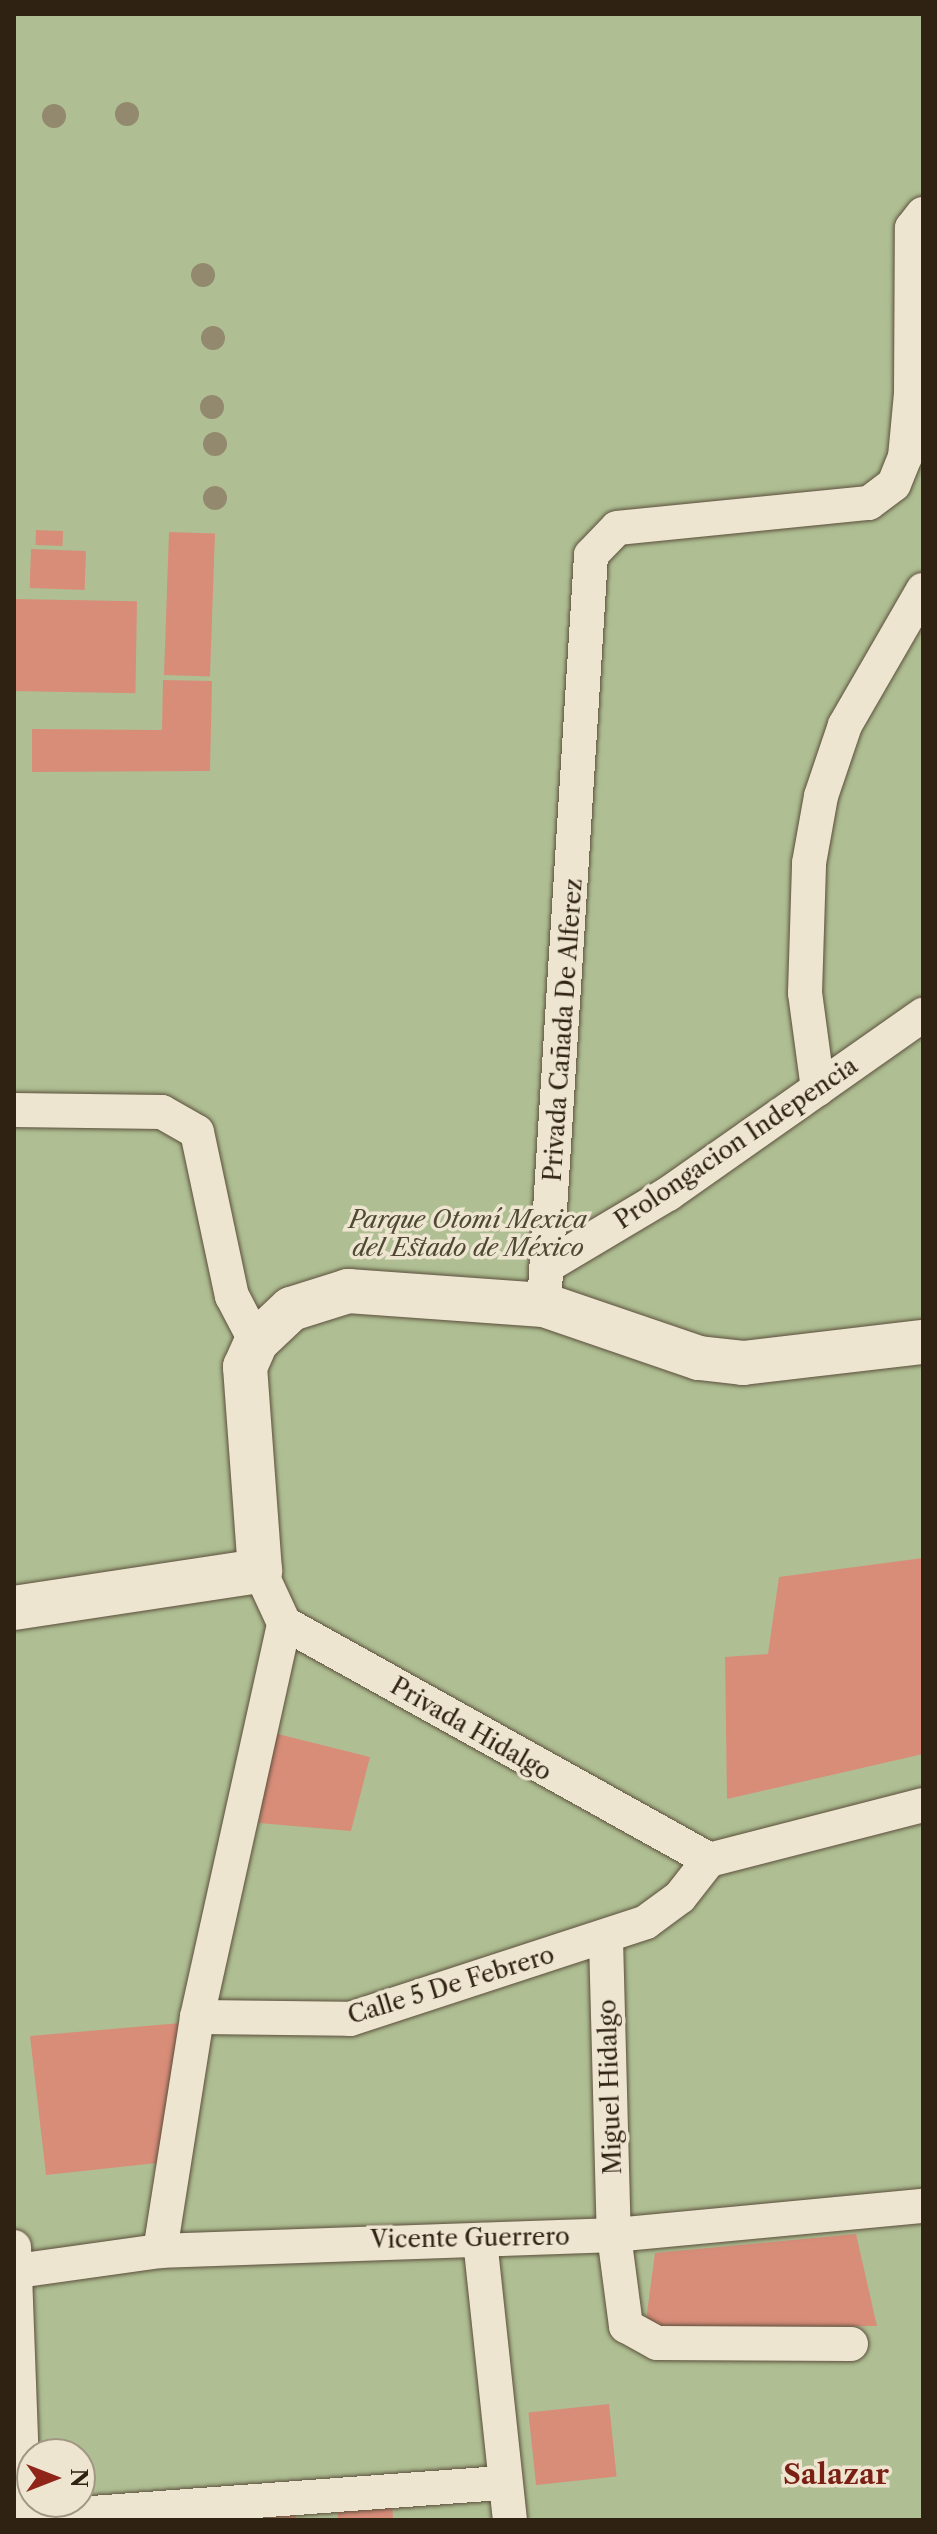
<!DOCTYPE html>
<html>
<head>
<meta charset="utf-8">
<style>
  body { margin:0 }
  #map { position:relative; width:937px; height:2534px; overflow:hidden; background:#e5d7b8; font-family:"Libre Caslon Text",serif }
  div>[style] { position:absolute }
  .green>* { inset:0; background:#afbf93 }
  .building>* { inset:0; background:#d88d79; transform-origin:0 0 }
  .roads { filter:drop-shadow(0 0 2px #5c4f3c) drop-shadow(0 0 2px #5c4f3c) }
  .street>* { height:34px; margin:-17px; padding:0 17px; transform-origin:17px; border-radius:17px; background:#eee5d1 }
  .secondary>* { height:44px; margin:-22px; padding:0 22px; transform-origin:22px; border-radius:22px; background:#eee5d1 }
  .trees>* { width:24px; height:24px; margin:-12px; border-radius:50%; background:#92896f }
  span { translate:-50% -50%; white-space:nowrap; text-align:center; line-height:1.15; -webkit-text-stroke:7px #eee5d1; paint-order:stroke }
  .street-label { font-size:24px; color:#2f2213 }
  .park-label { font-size:24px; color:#4f4933; font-style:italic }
  .quarter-label { font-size:28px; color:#7a1f14; font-weight:700 }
  .frame { position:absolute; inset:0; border:16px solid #2f2213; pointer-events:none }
  .north { position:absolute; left:16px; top:2438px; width:80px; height:80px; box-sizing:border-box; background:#eee5d1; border:2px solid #a29785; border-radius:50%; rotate:90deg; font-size:22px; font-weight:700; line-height:32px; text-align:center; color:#2f2213 }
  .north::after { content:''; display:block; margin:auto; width:28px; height:36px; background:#8f2418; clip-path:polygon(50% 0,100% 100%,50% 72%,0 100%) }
</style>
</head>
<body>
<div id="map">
  <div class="green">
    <div style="clip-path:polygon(evenodd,14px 14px,923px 14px,923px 2520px,14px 2520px,14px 14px,32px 2454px,80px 2454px,80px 2502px,32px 2502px,32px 2454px)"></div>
  </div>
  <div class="building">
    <div style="left:36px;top:530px;width:27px;height:15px;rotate:2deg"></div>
    <div style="left:169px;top:532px;width:46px;height:143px;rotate:2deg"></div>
    <div style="left:31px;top:549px;width:55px;height:39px;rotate:2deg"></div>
    <div style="left:14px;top:599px;width:123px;height:92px;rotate:1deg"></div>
    <div style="clip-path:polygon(163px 680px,212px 681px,210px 771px,32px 772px,32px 729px,162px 730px)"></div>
    <div style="clip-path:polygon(923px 1558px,923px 1754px,727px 1799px,725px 1657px,768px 1654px,779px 1577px)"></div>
    <div style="clip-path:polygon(274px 1733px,370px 1757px,351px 1831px,259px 1823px)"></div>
    <div style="clip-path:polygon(181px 2023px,166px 2162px,46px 2175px,30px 2036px)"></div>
    <div style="clip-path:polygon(856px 2234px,877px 2326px,645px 2328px,655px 2253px)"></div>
    <div style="left:609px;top:2404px;width:73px;height:81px;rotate:84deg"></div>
    <div style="clip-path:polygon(392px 2500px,393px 2520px,338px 2520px,337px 2504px)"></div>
    <div style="left:296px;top:2507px;width:13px;height:29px;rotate:90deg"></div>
  </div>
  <div class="roads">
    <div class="street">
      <div style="left:818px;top:1089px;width:97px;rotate:-97.7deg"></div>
      <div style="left:805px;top:993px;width:130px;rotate:-88.2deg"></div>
      <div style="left:809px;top:863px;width:68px;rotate:-79.8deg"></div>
      <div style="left:821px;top:796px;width:75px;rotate:-71.3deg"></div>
      <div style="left:845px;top:725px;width:156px;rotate:-60deg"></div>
      <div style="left:14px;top:1110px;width:148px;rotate:0.8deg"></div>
      <div style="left:162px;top:1112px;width:40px;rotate:29.7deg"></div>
      <div style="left:197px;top:1132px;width:168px;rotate:78deg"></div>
      <div style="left:232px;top:1296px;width:52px;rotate:62.4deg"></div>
      <div style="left:547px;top:1266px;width:141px;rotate:-30.8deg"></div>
      <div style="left:668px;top:1194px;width:312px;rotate:-35.1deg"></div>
      <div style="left:544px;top:1305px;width:751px;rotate:-86.41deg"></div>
      <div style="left:591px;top:555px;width:37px;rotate:-46deg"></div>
      <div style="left:617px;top:528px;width:253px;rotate:-5.7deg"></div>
      <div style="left:869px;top:503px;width:31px;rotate:-37deg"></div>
      <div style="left:894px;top:484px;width:29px;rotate:-68deg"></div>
      <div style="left:905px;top:457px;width:63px;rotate:-84.6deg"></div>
      <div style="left:911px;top:394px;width:166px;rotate:-89.7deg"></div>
      <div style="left:912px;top:228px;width:18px;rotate:-52deg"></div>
      <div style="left:260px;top:1571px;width:57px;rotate:65.2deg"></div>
      <div style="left:284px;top:1623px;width:487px;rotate:29.1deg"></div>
      <div style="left:606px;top:1939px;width:296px;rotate:88.5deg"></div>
      <div style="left:614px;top:2235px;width:92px;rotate:82.5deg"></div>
      <div style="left:626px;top:2326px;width:35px;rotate:29deg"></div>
      <div style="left:657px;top:2343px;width:194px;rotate:0.3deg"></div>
      <div style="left:197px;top:2017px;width:153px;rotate:0.7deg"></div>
      <div style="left:350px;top:2019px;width:311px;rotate:-18.1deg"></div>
      <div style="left:646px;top:1922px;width:42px;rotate:-36.3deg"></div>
      <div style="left:680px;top:1897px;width:47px;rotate:-51.9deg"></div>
      <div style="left:709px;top:1860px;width:221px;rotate:-14.4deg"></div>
      <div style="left:480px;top:2240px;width:282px;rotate:83.9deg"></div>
      <div style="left:14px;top:2247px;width:273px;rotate:87.9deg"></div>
      <div style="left:160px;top:2251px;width:237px;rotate:-81deg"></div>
      <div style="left:197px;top:2017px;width:403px;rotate:-77.5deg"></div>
      <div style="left:17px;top:2271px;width:144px;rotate:-8deg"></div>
      <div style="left:160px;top:2251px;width:454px;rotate:-2deg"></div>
      <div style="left:614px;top:2235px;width:310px;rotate:-5.4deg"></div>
      <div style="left:24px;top:2518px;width:482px;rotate:-4.2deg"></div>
    </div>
    <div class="secondary">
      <div style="left:14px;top:1608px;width:249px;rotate:-8.6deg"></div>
      <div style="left:260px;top:1571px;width:205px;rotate:-94.2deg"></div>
      <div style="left:245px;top:1367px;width:27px;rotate:-66deg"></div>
      <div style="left:256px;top:1342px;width:48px;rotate:-43.3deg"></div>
      <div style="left:291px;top:1309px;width:60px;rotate:-17.5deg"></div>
      <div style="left:348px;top:1291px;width:196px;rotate:4.1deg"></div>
      <div style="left:544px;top:1305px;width:164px;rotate:18.9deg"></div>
      <div style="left:699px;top:1358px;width:44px;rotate:6.5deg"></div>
      <div style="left:743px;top:1363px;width:181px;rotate:-6.7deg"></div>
    </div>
  </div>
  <div class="trees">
    <div style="left:127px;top:114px"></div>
    <div style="left:54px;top:116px"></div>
    <div style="left:203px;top:275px"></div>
    <div style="left:213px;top:338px"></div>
    <div style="left:212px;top:407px"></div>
    <div style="left:215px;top:444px"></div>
    <div style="left:215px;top:498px"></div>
  </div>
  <div class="street-label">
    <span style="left:563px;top:1030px;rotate:-86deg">Privada Cañada De Alferez</span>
    <span style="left:736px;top:1143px;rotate:-34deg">Prolongacion Indepencia</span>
    <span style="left:471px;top:1729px;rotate:30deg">Privada Hidalgo</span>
    <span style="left:451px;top:1985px;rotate:-17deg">Calle 5 De Febrero</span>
    <span style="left:610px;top:2087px;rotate:-92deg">Miguel Hidalgo</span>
    <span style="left:470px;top:2238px;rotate:-1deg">Vicente Guerrero</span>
  </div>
  <div class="park-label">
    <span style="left:468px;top:1234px">Parque Otomí Mexica<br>del Estado de México</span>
  </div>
  <div class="quarter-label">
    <span style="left:836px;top:2474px">Salazar</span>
  </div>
  <div class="frame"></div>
  <div class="north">N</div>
</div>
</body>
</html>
